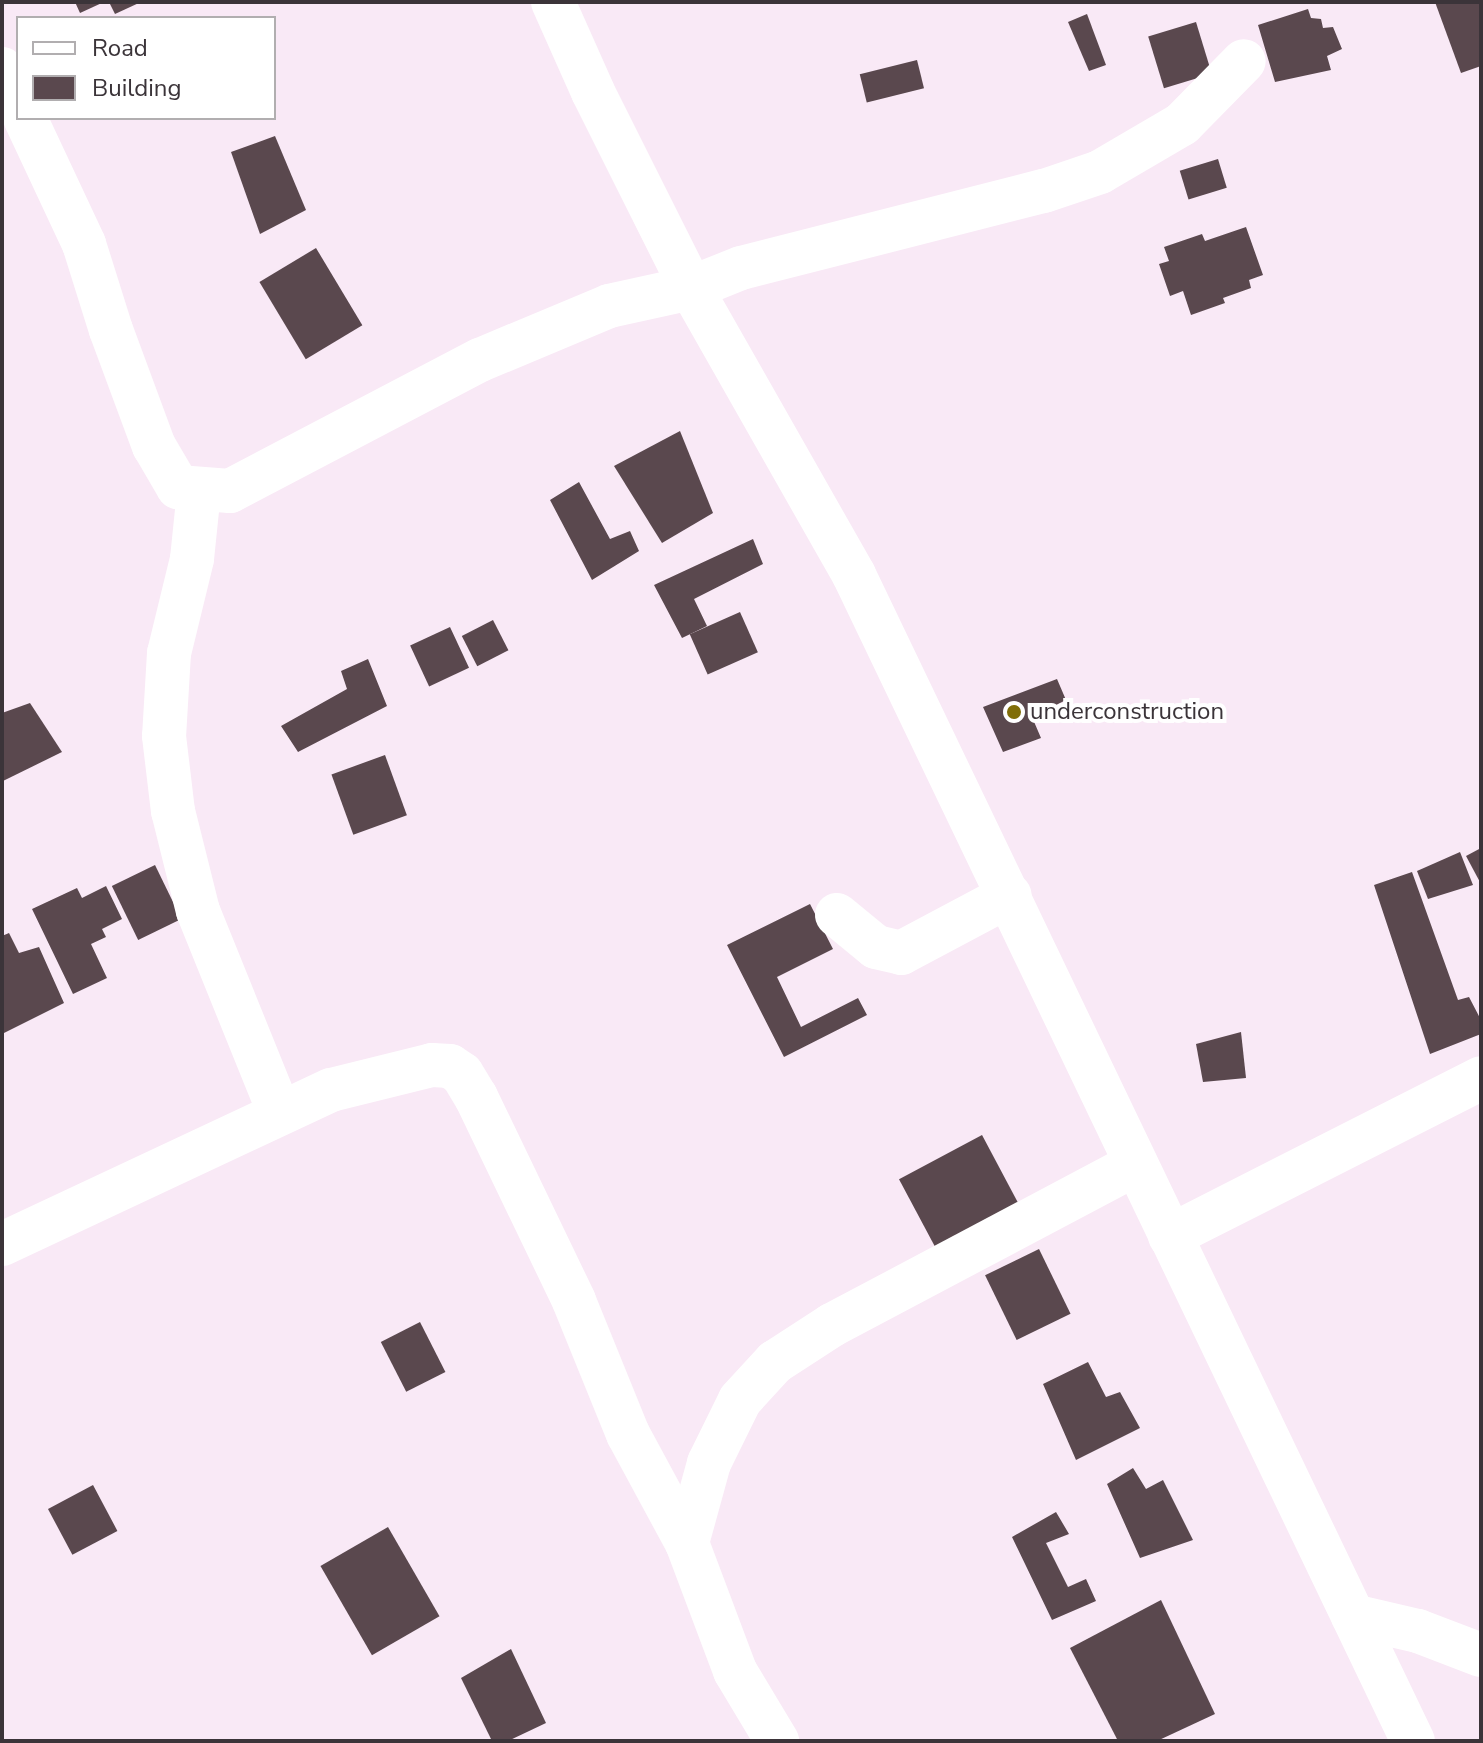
<!DOCTYPE html>
<html>
<head>
<meta charset="utf-8">
<style>
  body { margin:0 }
  #map { position:relative; width:1483px; height:1743px; overflow:hidden; background:#f9e9f6; font-family:"Nunito Sans",sans-serif }
  div>[style] { position:absolute }
  .building>* { inset:0; background:#5a484e; transform-origin:0 0 }
  .minor>* { height:44px; margin:-22px; padding:0 22px; transform-origin:22px; border-radius:22px; background:#fff }
  .dots>* { width:22px; height:22px; translate:-50% -50%; box-sizing:border-box; border:4px solid #fff; border-radius:50% }
  span { translate:-50% -50%; white-space:nowrap; text-align:center; line-height:1.15; -webkit-text-stroke:8px #fff; paint-order:stroke }
  .poi-label { font-size:24px; color:#3b3439 }
  .left { translate:0 -50%; text-align:left }
  .frame { position:absolute; inset:0; border:4px solid #3b3439; pointer-events:none }
  .legend { position:absolute; left:16px; top:16px; width:260px; height:104px; box-sizing:border-box; background:#fff; border:2px solid #b1aeb0; margin:0; padding:10px 14px; list-style:none; font-size:24px; color:#3b3439 }
  .legend li { display:flex; align-items:center; gap:16px; height:40px }
  .legend b { width:40px; border:2px solid #b1aeb0 }
</style>
</head>
<body>
<div id="map">
  <div class="building">
    <div style="clip-path:polygon(75px 2px,104px 2px,80px 13px)"></div>
    <div style="clip-path:polygon(109px 2px,141px 2px,115px 14px)"></div>
    <div style="clip-path:polygon(1435px 2px,1481px 2px,1481px 66px,1461px 73px)"></div>
    <div style="clip-path:polygon(1308px 9px,1311px 18px,1321px 19px,1323px 28px,1333px 27px,1342px 49px,1327px 56px,1331px 70px,1275px 82px,1258px 25px)"></div>
    <div style="clip-path:polygon(1087px 14px,1106px 65px,1089px 71px,1068px 22px)"></div>
    <div style="left:1196px;top:22px;width:54px;height:50px;rotate:73deg"></div>
    <div style="left:917px;top:60px;width:29px;height:59px;rotate:76deg"></div>
    <div style="clip-path:polygon(275px 136px,306px 210px,260px 234px,231px 152px)"></div>
    <div style="left:1218px;top:159px;width:30px;height:40px;rotate:73deg"></div>
    <div style="clip-path:polygon(1246px 227px,1263px 275px,1249px 280px,1251px 288px,1223px 298px,1225px 303px,1191px 315px,1183px 291px,1170px 296px,1159px 264px,1169px 261px,1164px 247px,1202px 234px,1205px 241px)"></div>
    <div style="left:316px;top:248px;width:90px;height:66px;rotate:59deg"></div>
    <div style="clip-path:polygon(680px 431px,713px 513px,662px 543px,614px 466px)"></div>
    <div style="clip-path:polygon(579px 482px,610px 539px,630px 531px,639px 551px,592px 580px,550px 500px)"></div>
    <div style="clip-path:polygon(753px 539px,763px 564px,694px 599px,707px 626px,682px 638px,654px 585px)"></div>
    <div style="left:740px;top:612px;width:44px;height:55px;rotate:66deg"></div>
    <div style="left:493px;top:620px;width:34px;height:35px;rotate:63deg"></div>
    <div style="left:450px;top:627px;width:45px;height:44px;rotate:65deg"></div>
    <div style="clip-path:polygon(368px 659px,387px 706px,298px 752px,281px 726px,347px 689px,341px 671px)"></div>
    <div style="clip-path:polygon(1057px 679px,1066px 700px,1032px 717px,1041px 738px,1003px 752px,983px 707px)"></div>
    <div style="clip-path:polygon(30px 703px,62px 752px,3px 781px,2px 713px)"></div>
    <div style="left:385px;top:755px;width:64px;height:57px;rotate:70deg"></div>
    <div style="clip-path:polygon(1481px 848px,1481px 884px,1466px 856px)"></div>
    <div style="clip-path:polygon(1460px 852px,1473px 885px,1428px 899px,1417px 871px)"></div>
    <div style="left:155px;top:865px;width:60px;height:48px;rotate:64deg"></div>
    <div style="clip-path:polygon(1412px 872px,1458px 1000px,1469px 997px,1481px 1020px,1481px 1034px,1430px 1054px,1374px 885px)"></div>
    <div style="clip-path:polygon(106px 886px,122px 919px,102px 929px,106px 937px,91px 944px,107px 978px,73px 994px,32px 909px,77px 888px,82px 898px)"></div>
    <div style="clip-path:polygon(810px 904px,833px 949px,777px 977px,801px 1027px,858px 998px,867px 1015px,784px 1057px,727px 945px)"></div>
    <div style="clip-path:polygon(9px 933px,19px 953px,39px 947px,64px 1003px,2px 1034px,2px 936px)"></div>
    <div style="clip-path:polygon(1241px 1032px,1246px 1078px,1203px 1082px,1196px 1044px)"></div>
    <div style="left:982px;top:1135px;width:77px;height:94px;rotate:62deg"></div>
    <div style="left:1039px;top:1249px;width:72px;height:60px;rotate:64deg"></div>
    <div style="left:420px;top:1322px;width:56px;height:44px;rotate:63deg"></div>
    <div style="clip-path:polygon(1088px 1362px,1106px 1397px,1120px 1392px,1140px 1428px,1076px 1460px,1043px 1384px)"></div>
    <div style="clip-path:polygon(1133px 1468px,1146px 1489px,1163px 1480px,1193px 1540px,1140px 1558px,1107px 1484px)"></div>
    <div style="left:93px;top:1485px;width:52px;height:51px;rotate:62deg"></div>
    <div style="clip-path:polygon(1056px 1512px,1069px 1534px,1046px 1543px,1068px 1587px,1086px 1579px,1096px 1601px,1052px 1620px,1012px 1537px)"></div>
    <div style="left:388px;top:1527px;width:103px;height:78px;rotate:60deg"></div>
    <div style="clip-path:polygon(1161px 1600px,1215px 1714px,1157px 1741px,1118px 1741px,1070px 1648px)"></div>
    <div style="clip-path:polygon(511px 1649px,546px 1723px,508px 1741px,492px 1741px,461px 1678px)"></div>
  </div>
  <div class="minor">
    <div style="left:553px;top:2px;width:98px;rotate:66deg"></div>
    <div style="left:593px;top:92px;width:219px;rotate:63.4deg"></div>
    <div style="left:691px;top:288px;width:330px;rotate:60.4deg"></div>
    <div style="left:854px;top:575px;width:1293px;rotate:64.39deg"></div>
    <div style="left:2px;top:69px;width:38px;rotate:65deg"></div>
    <div style="left:25px;top:118px;width:139px;rotate:64.9deg"></div>
    <div style="left:84px;top:244px;width:90px;rotate:72.6deg"></div>
    <div style="left:111px;top:330px;width:124px;rotate:69.7deg"></div>
    <div style="left:154px;top:446px;width:48px;rotate:59.7deg"></div>
    <div style="left:178px;top:487px;width:52px;rotate:4.4deg"></div>
    <div style="left:230px;top:491px;width:282px;rotate:-27.7deg"></div>
    <div style="left:480px;top:360px;width:140px;rotate:-22.7deg"></div>
    <div style="left:609px;top:306px;width:84px;rotate:-12.4deg"></div>
    <div style="left:691px;top:288px;width:54px;rotate:-21.8deg"></div>
    <div style="left:741px;top:268px;width:313px;rotate:-14.3deg"></div>
    <div style="left:1044px;top:191px;width:59px;rotate:-18.7deg"></div>
    <div style="left:1100px;top:172px;width:95px;rotate:-30.3deg"></div>
    <div style="left:1182px;top:124px;width:88px;rotate:-45.5deg"></div>
    <div style="left:199px;top:491px;width:68px;rotate:95.9deg"></div>
    <div style="left:192px;top:559px;width:97px;rotate:103.7deg"></div>
    <div style="left:169px;top:653px;width:83px;rotate:93.4deg"></div>
    <div style="left:164px;top:736px;width:76px;rotate:83.2deg"></div>
    <div style="left:173px;top:811px;width:103px;rotate:76deg"></div>
    <div style="left:198px;top:911px;width:216px;rotate:68deg"></div>
    <div style="left:837px;top:915px;width:50px;rotate:39.4deg"></div>
    <div style="left:876px;top:947px;width:26px;rotate:13deg"></div>
    <div style="left:901px;top:953px;width:123px;rotate:-28deg"></div>
    <div style="left:1170px;top:1236px;width:349px;rotate:-26.9deg"></div>
    <div style="left:2px;top:1244px;width:363px;rotate:-25.1deg"></div>
    <div style="left:331px;top:1090px;width:104px;rotate:-13.9deg"></div>
    <div style="left:432px;top:1065px;width:18px;rotate:3deg"></div>
    <div style="left:450px;top:1066px;width:14px;rotate:34deg"></div>
    <div style="left:462px;top:1074px;width:27px;rotate:59deg"></div>
    <div style="left:476px;top:1097px;width:226px;rotate:64.3deg"></div>
    <div style="left:574px;top:1301px;width:144px;rotate:67.9deg"></div>
    <div style="left:628px;top:1434px;width:124px;rotate:61.6deg"></div>
    <div style="left:687px;top:1543px;width:137px;rotate:69.4deg"></div>
    <div style="left:735px;top:1671px;width:82px;rotate:59deg"></div>
    <div style="left:687px;top:1543px;width:83px;rotate:-74.6deg"></div>
    <div style="left:709px;top:1463px;width:70px;rotate:-63.8deg"></div>
    <div style="left:740px;top:1400px;width:52px;rotate:-47.4deg"></div>
    <div style="left:775px;top:1362px;width:68px;rotate:-33deg"></div>
    <div style="left:832px;top:1325px;width:344px;rotate:-27.9deg"></div>
    <div style="left:1353px;top:1616px;width:67px;rotate:13deg"></div>
    <div style="left:1418px;top:1631px;width:67px;rotate:20.9deg"></div>
  </div>
  <div class="dots">
    <div style="left:1014px;top:712px;background:#806d08"></div>
  </div>
  <div class="poi-label">
    <span class="left" style="left:1030px;top:712px">underconstruction</span>
  </div>
  <div class="frame"></div>
  <ul class="legend">
  <li><b style="height:10px;background:#fff"></b>Road</li>
  <li><b style="height:22px;background:#5a484e"></b>Building</li>
  </ul>
</div>
</body>
</html>
